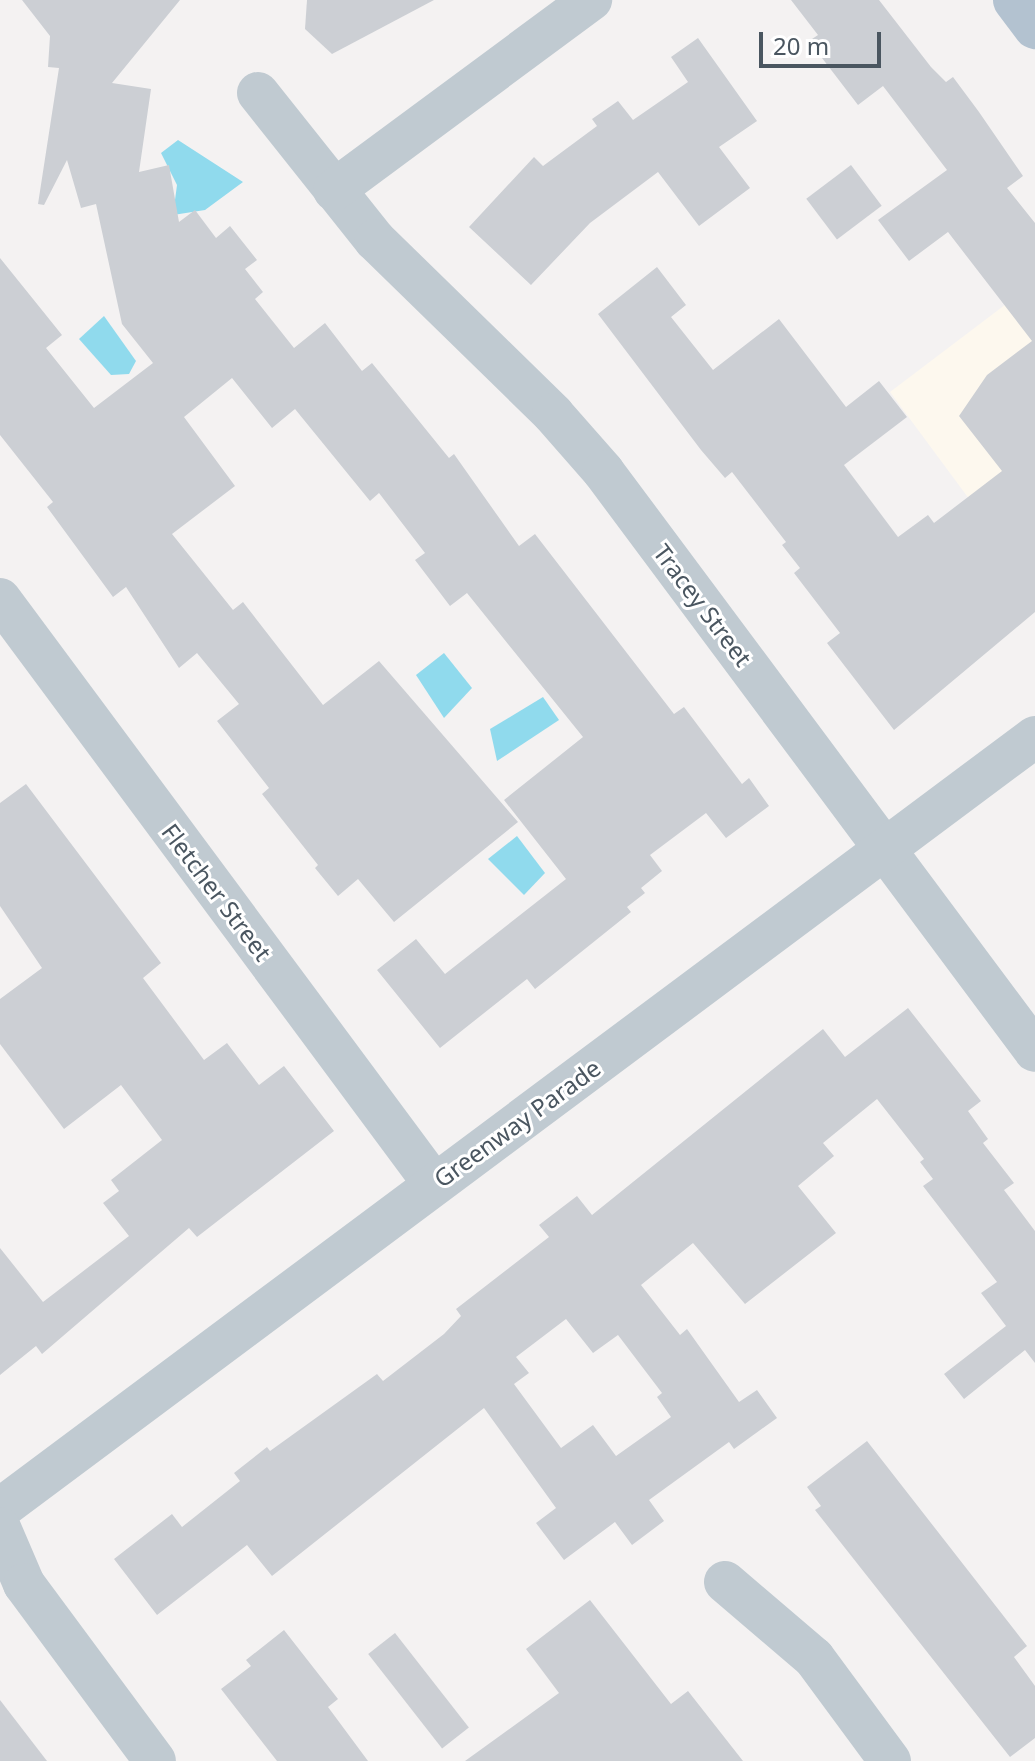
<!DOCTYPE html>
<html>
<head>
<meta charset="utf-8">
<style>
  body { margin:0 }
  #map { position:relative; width:1035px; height:1761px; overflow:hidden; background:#f4f2f2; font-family:"Noto Sans",sans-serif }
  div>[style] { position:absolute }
  .commercial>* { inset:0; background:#fdf8ee }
  .water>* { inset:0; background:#90daed }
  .building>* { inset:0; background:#cccfd4; transform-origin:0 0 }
  .minor>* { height:42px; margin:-21px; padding:0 21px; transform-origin:21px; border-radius:21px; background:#c0cad1 }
  .major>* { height:44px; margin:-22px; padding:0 22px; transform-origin:22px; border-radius:22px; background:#b3c2d0 }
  span { translate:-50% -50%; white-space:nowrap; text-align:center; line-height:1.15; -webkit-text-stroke:6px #fff; paint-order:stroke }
  .street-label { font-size:24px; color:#4a5660 }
  .scale { position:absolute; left:759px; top:32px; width:122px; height:36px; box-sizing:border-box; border:4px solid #4a5660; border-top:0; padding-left:10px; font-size:24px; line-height:28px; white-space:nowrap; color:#4a5660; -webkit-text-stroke:6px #fff; paint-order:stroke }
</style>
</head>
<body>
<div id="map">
  <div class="commercial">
    <div style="clip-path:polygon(1035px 282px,1035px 588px,890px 392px)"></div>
  </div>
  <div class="water">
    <div style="clip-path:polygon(178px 140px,243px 182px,205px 210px,173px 215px,177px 185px,161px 153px)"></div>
    <div style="clip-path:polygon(104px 316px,136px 361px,129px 374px,111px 375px,79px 339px)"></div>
    <div style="clip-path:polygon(444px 653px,472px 688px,444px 718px,416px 675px)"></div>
    <div style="clip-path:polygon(543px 697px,559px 720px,497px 761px,490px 729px)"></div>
    <div style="clip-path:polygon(517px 836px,545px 873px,524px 895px,488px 859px)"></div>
  </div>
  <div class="building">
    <div style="clip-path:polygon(22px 0,180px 0,112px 83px,151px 89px,139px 172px,169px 165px,179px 222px,195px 210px,216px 238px,230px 226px,257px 260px,245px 269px,263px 292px,255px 299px,294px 348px,325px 323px,362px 371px,372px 363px,449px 458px,454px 454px,519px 546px,535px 534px,674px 714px,684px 707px,742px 784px,749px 778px,769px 806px,726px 838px,706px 813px,650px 855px,662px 871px,641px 888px,645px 893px,627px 907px,631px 912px,535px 989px,527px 979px,440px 1048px,377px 970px,416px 939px,445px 974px,566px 879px,504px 800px,583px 737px,467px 593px,450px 606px,415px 560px,425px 553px,379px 493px,370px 501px,295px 409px,272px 428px,232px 378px,184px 417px,235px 486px,172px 534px,233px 610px,243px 602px,323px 705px,379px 661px,518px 822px,394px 922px,358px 879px,338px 896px,315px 868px,318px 865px,262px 794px,269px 788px,217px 721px,239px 704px,197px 653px,179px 668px,126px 587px,113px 597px,47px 507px,53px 502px,0 435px,0 258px,62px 335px,46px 348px,94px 408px,153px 363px,122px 324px,96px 204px,81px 208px,67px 160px,44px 205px,38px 204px,59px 68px,48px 67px,50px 36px)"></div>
    <div style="clip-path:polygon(307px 0,434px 0,332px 54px,305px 29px)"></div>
    <div style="clip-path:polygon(791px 0,879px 0,931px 67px,946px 82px,953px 77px,979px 112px,1023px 176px,1007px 188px,1035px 223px,1035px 612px,894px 730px,827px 643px,840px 633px,794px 573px,800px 568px,782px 545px,786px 542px,732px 472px,725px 478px,701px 450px,598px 314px,657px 267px,686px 305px,671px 317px,713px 370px,779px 319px,846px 407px,879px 381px,907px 417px,844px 465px,898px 537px,928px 515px,934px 523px,1002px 471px,959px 416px,987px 375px,1032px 341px,948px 232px,909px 261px,878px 220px,947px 170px,883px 86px,858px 105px,809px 41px,818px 35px)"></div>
    <div style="clip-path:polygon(698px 38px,757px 121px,719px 147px,750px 188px,699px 226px,658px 172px,590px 223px,531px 285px,469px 227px,534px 157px,543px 166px,597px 126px,592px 119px,618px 101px,633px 120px,688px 82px,671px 57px)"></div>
    <div style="left:851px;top:165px;width:51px;height:56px;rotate:53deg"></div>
    <div style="clip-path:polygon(26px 784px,161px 963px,143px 978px,204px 1060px,227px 1043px,259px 1085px,284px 1066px,334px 1131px,197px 1237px,189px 1228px,42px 1354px,36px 1346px,0 1375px,0 1248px,43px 1302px,129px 1236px,103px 1203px,119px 1191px,111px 1180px,162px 1140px,121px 1085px,64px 1129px,0 1044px,0 999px,42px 968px,0 906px,0 803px)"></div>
    <div style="clip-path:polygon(evenodd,908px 1008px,981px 1101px,968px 1111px,988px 1139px,983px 1143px,1014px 1183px,1004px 1190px,1035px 1231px,1035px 1363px,1025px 1350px,964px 1399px,944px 1374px,1006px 1326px,981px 1293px,997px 1282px,923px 1186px,933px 1179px,920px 1162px,924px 1159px,877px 1099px,823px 1143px,834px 1156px,798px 1186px,836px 1233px,745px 1304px,693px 1243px,641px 1285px,680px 1335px,687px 1329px,739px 1402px,757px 1390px,777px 1418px,734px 1449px,729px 1442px,649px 1500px,664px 1521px,632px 1545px,615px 1522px,564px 1560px,536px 1523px,556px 1508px,484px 1408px,272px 1576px,247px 1545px,157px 1615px,114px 1559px,172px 1514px,182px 1527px,240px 1481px,234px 1473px,267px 1447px,270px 1451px,377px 1374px,383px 1381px,444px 1334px,461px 1316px,456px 1309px,549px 1237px,539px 1225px,577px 1196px,592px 1215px,823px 1029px,845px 1057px,908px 1008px,566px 1319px,593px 1353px,618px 1335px,662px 1393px,657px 1397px,671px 1417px,616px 1456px,593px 1425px,561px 1448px,514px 1384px,529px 1373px,516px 1357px,566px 1319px)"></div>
    <div style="clip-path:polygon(867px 1441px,1027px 1646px,1014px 1657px,1035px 1686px,1035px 1738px,1010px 1757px,815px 1510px,821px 1506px,807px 1487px)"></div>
    <div style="clip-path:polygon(590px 1600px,671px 1704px,688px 1691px,743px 1761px,465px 1761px,559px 1693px,526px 1649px)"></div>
    <div style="clip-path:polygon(284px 1630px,338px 1699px,328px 1707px,368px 1761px,277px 1761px,221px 1689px,251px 1666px,246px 1660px)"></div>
    <div style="left:395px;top:1633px;width:120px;height:34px;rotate:52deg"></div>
    <div style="clip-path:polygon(0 1700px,47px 1761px,0 1761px)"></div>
  </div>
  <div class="minor">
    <div style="left:258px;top:93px;width:188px;rotate:51.5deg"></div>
    <div style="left:375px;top:240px;width:249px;rotate:44.3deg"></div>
    <div style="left:553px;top:414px;width:76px;rotate:48.7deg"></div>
    <div style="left:603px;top:471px;width:723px;rotate:53.32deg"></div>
    <div style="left:334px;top:190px;width:320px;rotate:-36.5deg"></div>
    <div style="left:0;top:599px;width:728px;rotate:53.43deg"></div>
    <div style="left:0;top:1509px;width:1291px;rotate:-36.72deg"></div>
    <div style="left:0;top:1528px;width:61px;rotate:66.8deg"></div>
    <div style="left:24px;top:1584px;width:220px;rotate:53.5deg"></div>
    <div style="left:725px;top:1582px;width:117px;rotate:40.5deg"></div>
    <div style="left:814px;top:1658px;width:128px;rotate:53.6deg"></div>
  </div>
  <div class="major">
    <div style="left:1015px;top:0;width:34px;rotate:53deg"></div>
  </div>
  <div class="street-label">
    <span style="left:703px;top:605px;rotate:53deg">Tracey Street</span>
    <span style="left:217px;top:892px;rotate:53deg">Fletcher Street</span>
    <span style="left:517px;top:1123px;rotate:-36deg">Greenway Parade</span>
  </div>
  <div class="scale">20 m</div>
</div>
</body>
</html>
